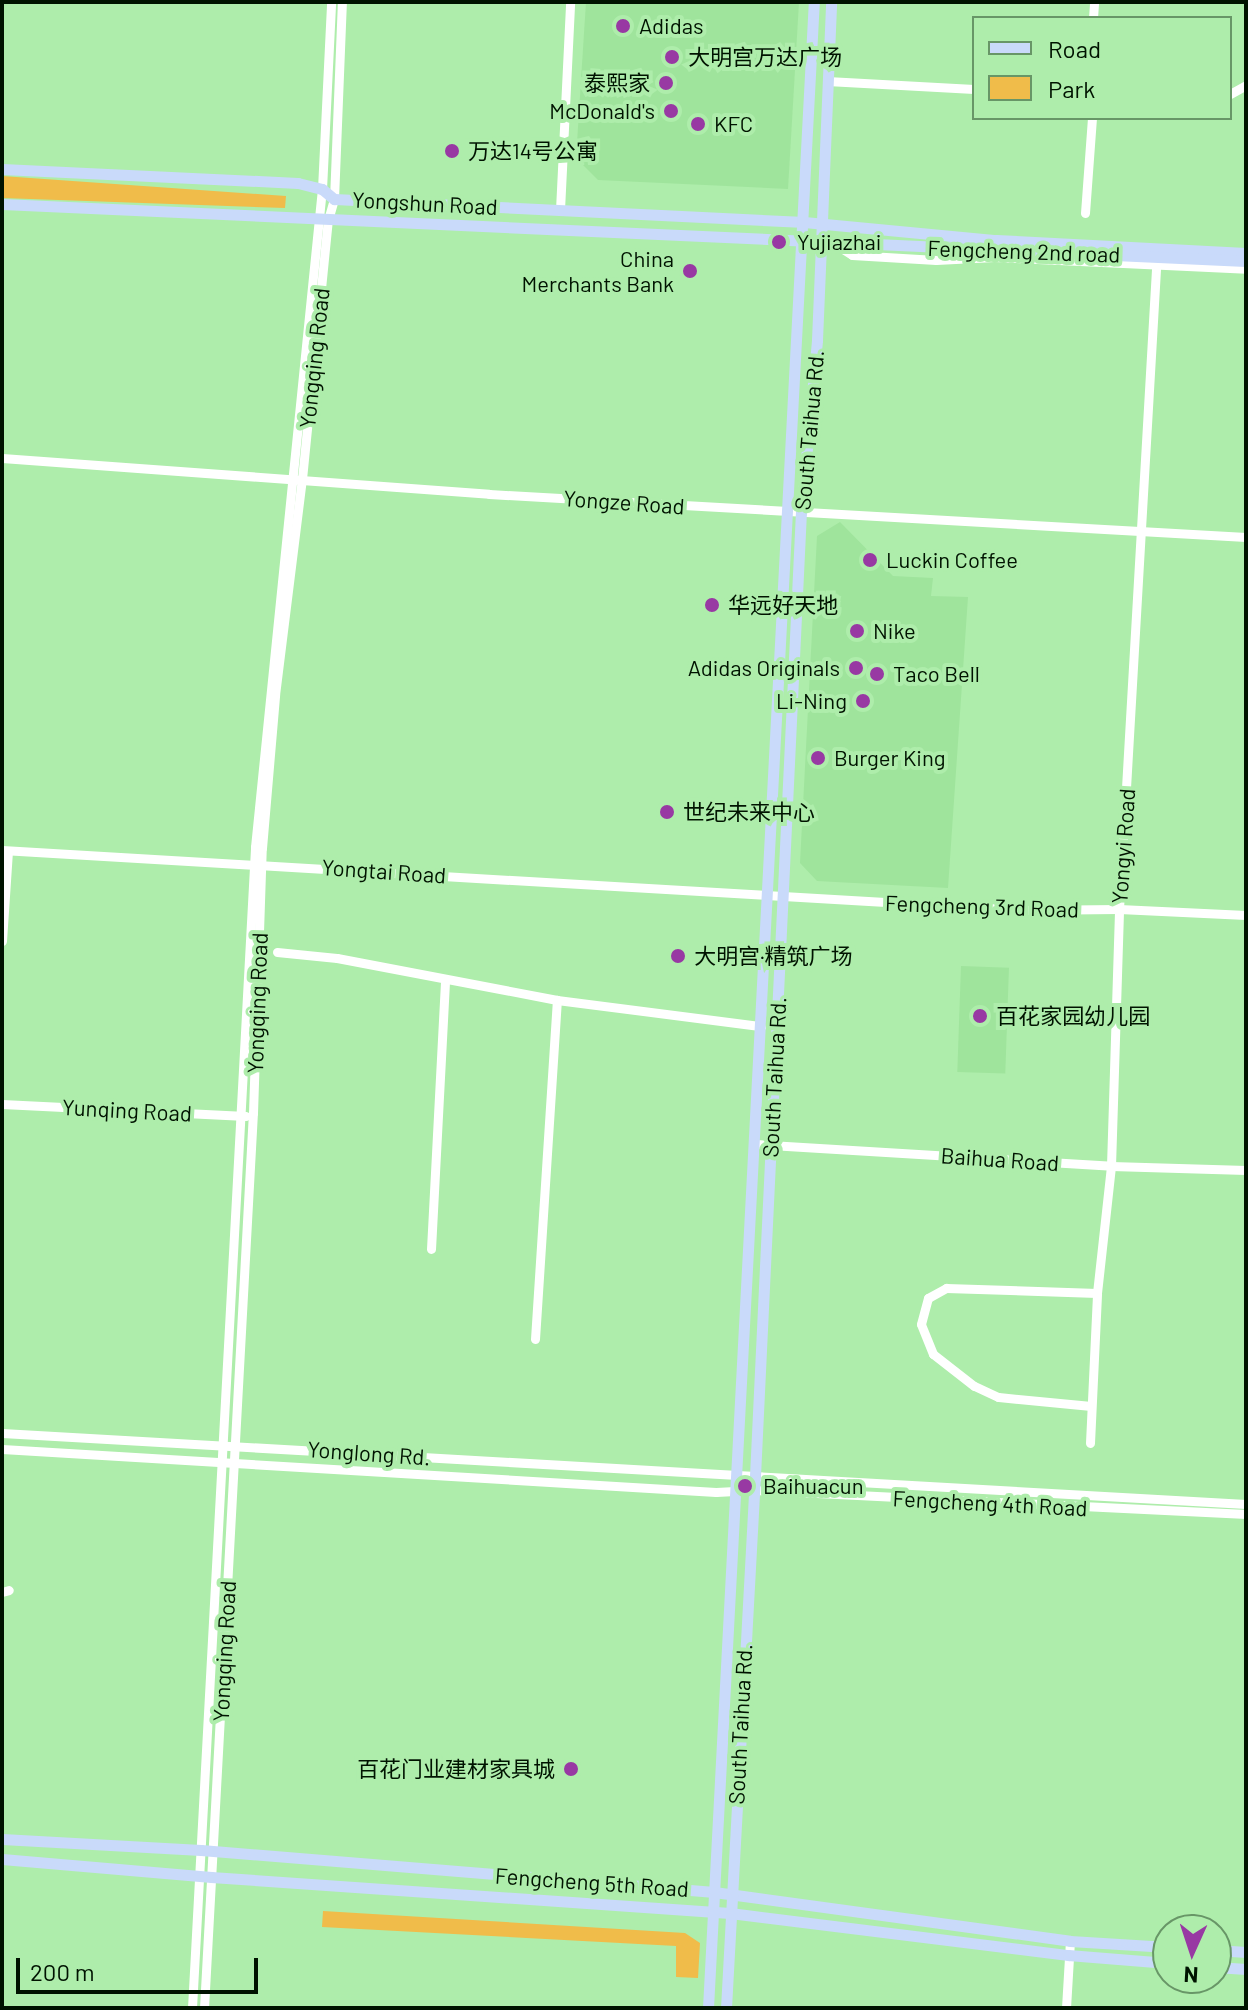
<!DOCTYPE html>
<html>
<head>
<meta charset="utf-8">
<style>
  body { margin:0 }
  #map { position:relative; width:1248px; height:2010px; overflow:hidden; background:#aeedab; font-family:Barlow,"Noto Sans SC",sans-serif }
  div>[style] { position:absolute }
  .built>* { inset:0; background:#9fe49c; transform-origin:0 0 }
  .green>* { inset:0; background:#f0bc4a }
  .minor>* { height:9px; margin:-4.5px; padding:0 4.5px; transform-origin:4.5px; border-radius:4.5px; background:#fff }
  .major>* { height:11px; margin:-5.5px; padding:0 5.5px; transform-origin:5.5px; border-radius:5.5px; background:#c9dafa }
  .dots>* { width:22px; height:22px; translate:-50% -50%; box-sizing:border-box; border:4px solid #aeedab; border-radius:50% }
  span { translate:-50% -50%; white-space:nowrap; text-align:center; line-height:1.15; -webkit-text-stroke:8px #aeedab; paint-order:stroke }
  .poi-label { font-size:22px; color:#001300 }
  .left { translate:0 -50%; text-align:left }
  .right { translate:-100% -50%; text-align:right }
  .street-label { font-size:22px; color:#001300 }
  .frame { position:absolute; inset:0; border:4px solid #001300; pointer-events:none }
  .legend { position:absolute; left:972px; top:16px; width:260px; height:104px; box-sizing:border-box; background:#aeedab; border:2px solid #689667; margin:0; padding:10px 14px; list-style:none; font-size:24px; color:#001300 }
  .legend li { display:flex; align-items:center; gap:16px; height:40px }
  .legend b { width:40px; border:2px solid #689667 }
  .north { position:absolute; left:1152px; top:1914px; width:80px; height:80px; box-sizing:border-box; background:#aeedab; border:2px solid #689667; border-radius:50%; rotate:183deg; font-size:22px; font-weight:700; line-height:32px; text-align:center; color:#001300 }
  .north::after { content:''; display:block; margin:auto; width:28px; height:36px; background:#9839a3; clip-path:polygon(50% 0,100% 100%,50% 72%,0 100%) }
  .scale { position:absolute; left:16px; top:1958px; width:242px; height:36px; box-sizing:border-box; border:4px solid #001300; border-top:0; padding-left:10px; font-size:24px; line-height:28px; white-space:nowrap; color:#001300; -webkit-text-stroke:6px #aeedab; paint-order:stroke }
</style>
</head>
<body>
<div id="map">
  <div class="built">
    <div style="clip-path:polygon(586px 2px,799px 2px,788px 189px,598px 180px,576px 158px)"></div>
    <div style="clip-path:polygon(840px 522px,893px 576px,933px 578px,931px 596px,968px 597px,948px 888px,817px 881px,800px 863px,817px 536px)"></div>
    <div style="left:961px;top:966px;width:48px;height:106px;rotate:2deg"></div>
  </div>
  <div class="green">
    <div style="clip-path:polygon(2px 176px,286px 196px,285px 208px,2px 198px)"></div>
    <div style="clip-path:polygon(323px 1911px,685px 1933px,700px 1943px,698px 1978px,676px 1977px,676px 1946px,322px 1927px)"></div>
  </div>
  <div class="minor">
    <div style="left:1093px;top:18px;width:16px;rotate:-86deg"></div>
    <div style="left:827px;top:81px;width:147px;rotate:3.1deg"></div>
    <div style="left:1230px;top:94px;width:18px;rotate:-29deg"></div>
    <div style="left:560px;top:210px;width:208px;rotate:-87.2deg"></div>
    <div style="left:1085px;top:213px;width:95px;rotate:-85.8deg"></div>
    <div style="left:832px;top:242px;width:24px;rotate:33deg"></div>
    <div style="left:852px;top:255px;width:84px;rotate:3.4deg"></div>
    <div style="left:936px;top:260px;width:58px;rotate:-3deg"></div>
    <div style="left:994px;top:257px;width:252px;rotate:2.7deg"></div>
    <div style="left:2px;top:458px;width:488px;rotate:4.2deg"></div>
    <div style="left:489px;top:494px;width:758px;rotate:3.25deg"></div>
    <div style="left:2px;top:850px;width:1020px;rotate:3.37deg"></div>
    <div style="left:1020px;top:910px;width:99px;rotate:-0.6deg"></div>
    <div style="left:1119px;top:909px;width:127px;rotate:2.7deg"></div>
    <div style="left:2px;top:941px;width:90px;rotate:-86.2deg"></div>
    <div style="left:277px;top:952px;width:60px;rotate:5.7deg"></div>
    <div style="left:337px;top:958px;width:224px;rotate:10.8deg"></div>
    <div style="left:557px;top:1000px;width:206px;rotate:7.3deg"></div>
    <div style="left:2px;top:1104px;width:244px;rotate:2.8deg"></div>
    <div style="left:755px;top:1144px;width:357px;rotate:3.5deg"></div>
    <div style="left:1111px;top:1166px;width:135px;rotate:1.7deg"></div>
    <div style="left:431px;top:1249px;width:270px;rotate:-87deg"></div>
    <div style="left:535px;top:1339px;width:340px;rotate:-86.3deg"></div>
    <div style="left:1091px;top:1406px;width:93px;rotate:-174.5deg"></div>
    <div style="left:998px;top:1397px;width:26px;rotate:-155deg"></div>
    <div style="left:974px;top:1386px;width:52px;rotate:-142deg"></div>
    <div style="left:933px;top:1354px;width:32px;rotate:-112deg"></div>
    <div style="left:921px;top:1324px;width:27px;rotate:-75deg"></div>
    <div style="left:928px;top:1298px;width:21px;rotate:-29deg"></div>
    <div style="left:946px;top:1288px;width:151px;rotate:1.9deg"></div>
    <div style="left:2px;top:1433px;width:1246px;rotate:3.27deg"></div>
    <div style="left:1090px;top:1443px;width:150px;rotate:-87.3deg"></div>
    <div style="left:1097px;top:1293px;width:128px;rotate:-83.7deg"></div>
    <div style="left:1111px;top:1166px;width:257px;rotate:-88.2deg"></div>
    <div style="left:1119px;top:909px;width:659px;rotate:-86.69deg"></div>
    <div style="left:2px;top:1449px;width:715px;rotate:3.45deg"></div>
    <div style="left:716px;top:1492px;width:38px;rotate:-3deg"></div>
    <div style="left:754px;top:1490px;width:493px;rotate:2.8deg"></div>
    <div style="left:2px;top:1592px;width:7px;rotate:-16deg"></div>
    <div style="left:192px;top:2008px;width:1163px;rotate:-86.89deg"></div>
    <div style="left:255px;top:847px;width:661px;rotate:-84.19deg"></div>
    <div style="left:322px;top:189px;width:187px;rotate:-87.2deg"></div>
    <div style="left:204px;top:2008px;width:896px;rotate:-86.87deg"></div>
    <div style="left:253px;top:1113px;width:265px;rotate:-88.1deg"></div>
    <div style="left:262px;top:848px;width:154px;rotate:-85.1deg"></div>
    <div style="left:275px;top:695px;width:218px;rotate:-82.9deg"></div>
    <div style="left:302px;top:479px;width:260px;rotate:-84.3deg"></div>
    <div style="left:328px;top:220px;width:22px;rotate:-74deg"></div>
    <div style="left:334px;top:199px;width:197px;rotate:-87.7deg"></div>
    <div style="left:1066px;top:2008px;width:67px;rotate:-86.6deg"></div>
  </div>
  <div class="major">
    <div style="left:2px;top:169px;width:296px;rotate:2.7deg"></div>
    <div style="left:298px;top:183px;width:25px;rotate:14deg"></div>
    <div style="left:322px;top:189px;width:16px;rotate:40deg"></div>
    <div style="left:334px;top:199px;width:471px;rotate:2.8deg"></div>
    <div style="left:804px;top:222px;width:193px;rotate:5.4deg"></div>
    <div style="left:996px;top:240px;width:250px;rotate:3deg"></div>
    <div style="left:2px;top:204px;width:1245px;rotate:2.62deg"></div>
    <div style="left:2px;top:1839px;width:199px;rotate:3.2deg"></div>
    <div style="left:201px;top:1850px;width:515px;rotate:4.68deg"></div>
    <div style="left:714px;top:1892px;width:359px;rotate:7.8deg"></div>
    <div style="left:1070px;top:1941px;width:98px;rotate:3.5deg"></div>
    <div style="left:2px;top:1859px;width:210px;rotate:4.9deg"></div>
    <div style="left:211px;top:1877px;width:520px;rotate:3.97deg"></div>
    <div style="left:730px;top:1913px;width:341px;rotate:7.1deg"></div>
    <div style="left:1068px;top:1955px;width:100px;rotate:4.6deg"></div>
    <div style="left:1216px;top:1950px;width:30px;rotate:4deg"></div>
    <div style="left:1216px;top:1967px;width:30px;rotate:4deg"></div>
    <div style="left:708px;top:2008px;width:2009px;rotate:-86.98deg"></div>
    <div style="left:726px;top:2008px;width:533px;rotate:-86.88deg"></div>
    <div style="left:755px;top:1476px;width:964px;rotate:-87.27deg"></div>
    <div style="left:801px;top:513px;width:174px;rotate:-84.7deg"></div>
    <div style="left:817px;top:340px;width:338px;rotate:-87.6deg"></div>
  </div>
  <div class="dots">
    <div style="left:623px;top:26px;background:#9839a3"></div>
    <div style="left:672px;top:57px;background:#9839a3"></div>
    <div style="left:666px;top:83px;background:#9839a3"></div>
    <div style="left:671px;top:111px;background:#9839a3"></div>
    <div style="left:698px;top:124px;background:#9839a3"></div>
    <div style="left:452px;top:151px;background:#9839a3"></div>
    <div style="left:779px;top:242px;background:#9839a3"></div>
    <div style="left:690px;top:271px;background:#9839a3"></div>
    <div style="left:870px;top:560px;background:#9839a3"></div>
    <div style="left:712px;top:605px;background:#9839a3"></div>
    <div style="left:857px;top:631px;background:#9839a3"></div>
    <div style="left:856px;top:668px;background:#9839a3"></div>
    <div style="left:877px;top:674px;background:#9839a3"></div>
    <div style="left:863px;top:701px;background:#9839a3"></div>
    <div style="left:818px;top:758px;background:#9839a3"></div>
    <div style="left:667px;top:812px;background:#9839a3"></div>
    <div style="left:678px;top:956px;background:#9839a3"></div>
    <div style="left:980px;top:1016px;background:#9839a3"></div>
    <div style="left:745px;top:1486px;background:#9839a3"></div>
    <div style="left:571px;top:1769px;background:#9839a3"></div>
  </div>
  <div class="poi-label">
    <span class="left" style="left:639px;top:26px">Adidas</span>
    <span class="left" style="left:688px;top:57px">大明宫万达广场</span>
    <span class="right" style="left:650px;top:83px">泰熙家</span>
    <span class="right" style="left:655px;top:111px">McDonald's</span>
    <span class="left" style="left:714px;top:124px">KFC</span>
    <span class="left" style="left:468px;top:151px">万达14号公寓</span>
    <span class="left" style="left:797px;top:242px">Yujiazhai</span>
    <span class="right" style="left:674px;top:271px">China<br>Merchants Bank</span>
    <span class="left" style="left:886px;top:560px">Luckin Coffee</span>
    <span class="left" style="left:728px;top:605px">华远好天地</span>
    <span class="left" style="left:873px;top:631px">Nike</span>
    <span class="right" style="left:840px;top:668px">Adidas Originals</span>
    <span class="left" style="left:893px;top:674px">Taco Bell</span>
    <span class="right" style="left:847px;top:701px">Li-Ning</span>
    <span class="left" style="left:834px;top:758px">Burger King</span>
    <span class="left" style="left:683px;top:812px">世纪未来中心</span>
    <span class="left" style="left:694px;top:956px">大明宫·精筑广场</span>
    <span class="left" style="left:996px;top:1016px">百花家园幼儿园</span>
    <span class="left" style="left:763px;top:1486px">Baihuacun</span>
    <span class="right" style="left:555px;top:1769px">百花门业建材家具城</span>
  </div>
  <div class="street-label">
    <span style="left:425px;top:203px;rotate:3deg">Yongshun Road</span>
    <span style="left:1024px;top:251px;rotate:2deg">Fengcheng 2nd road</span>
    <span style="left:314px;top:358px;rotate:-84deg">Yongqing Road</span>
    <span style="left:809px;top:430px;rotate:-85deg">South Taihua Rd.</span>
    <span style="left:624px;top:502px;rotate:4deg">Yongze Road</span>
    <span style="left:1123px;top:846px;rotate:-86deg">Yongyi Road</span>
    <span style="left:384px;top:871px;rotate:4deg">Yongtai Road</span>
    <span style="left:982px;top:906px;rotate:2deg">Fengcheng 3rd Road</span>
    <span style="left:257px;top:1003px;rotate:-88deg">Yongqing Road</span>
    <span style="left:774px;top:1077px;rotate:-87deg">South Taihua Rd.</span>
    <span style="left:127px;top:1110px;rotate:3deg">Yunqing Road</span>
    <span style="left:1000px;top:1159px;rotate:4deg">Baihua Road</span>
    <span style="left:369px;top:1453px;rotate:4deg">Yonglong Rd.</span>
    <span style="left:990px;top:1503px;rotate:3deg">Fengcheng 4th Road</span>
    <span style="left:224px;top:1651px;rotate:-87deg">Yongqing Road</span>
    <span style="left:740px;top:1724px;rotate:-87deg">South Taihua Rd.</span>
    <span style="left:592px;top:1882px;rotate:4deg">Fengcheng 5th Road</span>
  </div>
  <div class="frame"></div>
  <ul class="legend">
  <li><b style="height:10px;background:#c9dafa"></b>Road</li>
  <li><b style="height:22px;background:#f0bc4a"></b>Park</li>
  </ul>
  <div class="north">N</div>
  <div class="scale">200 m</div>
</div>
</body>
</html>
